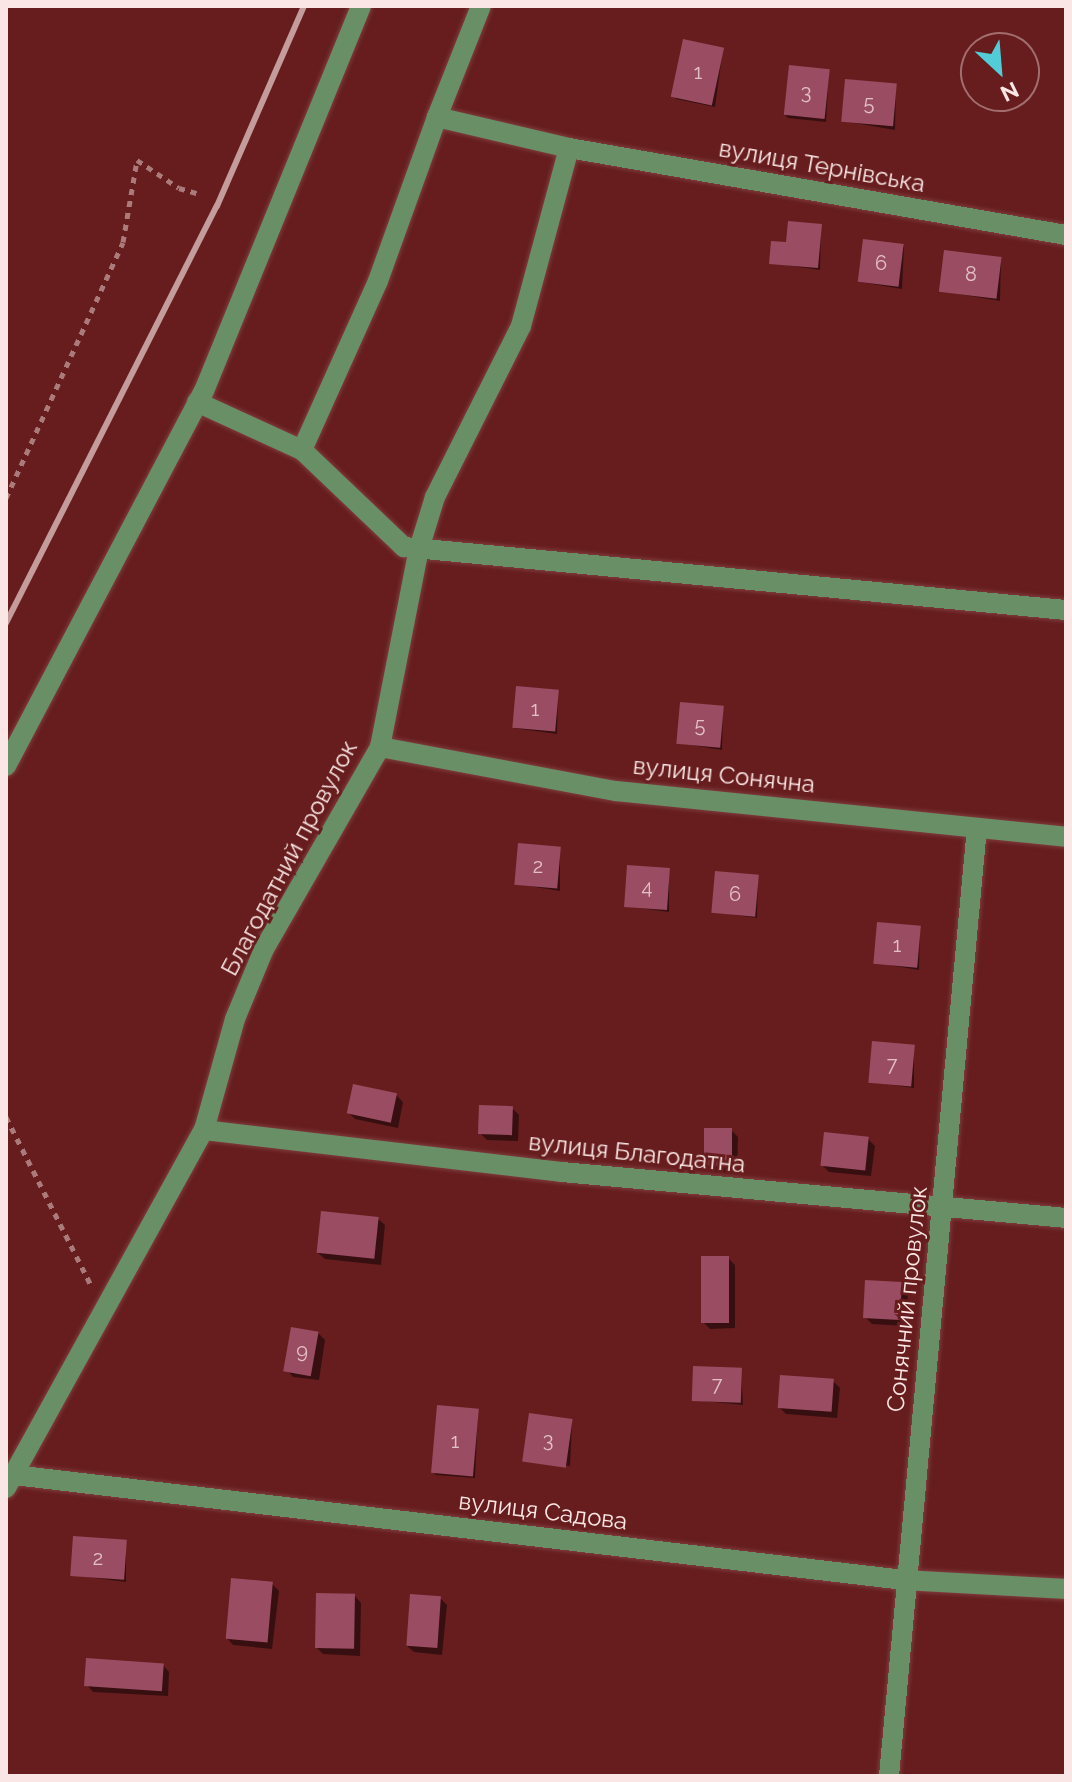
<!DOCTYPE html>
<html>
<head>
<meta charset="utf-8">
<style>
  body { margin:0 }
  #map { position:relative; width:1072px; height:1782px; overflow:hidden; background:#671d1e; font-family:Raleway,sans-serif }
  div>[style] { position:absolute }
  .shadow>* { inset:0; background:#0007 }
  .building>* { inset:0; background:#9a4c62; transform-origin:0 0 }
  .path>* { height:5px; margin-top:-2.5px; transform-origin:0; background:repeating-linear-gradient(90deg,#ab7a7a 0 6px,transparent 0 12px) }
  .roads { filter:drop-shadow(0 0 2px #7f3d3e) drop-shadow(0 0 2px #7f3d3e) }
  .minor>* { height:20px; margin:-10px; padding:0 10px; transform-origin:10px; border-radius:10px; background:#698f67 }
  .rail>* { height:6px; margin:-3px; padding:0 3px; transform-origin:3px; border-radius:3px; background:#c39c9b }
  span { translate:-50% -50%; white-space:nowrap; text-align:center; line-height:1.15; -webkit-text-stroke:6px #671d1e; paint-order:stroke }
  .number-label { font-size:20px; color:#e2c0c4 }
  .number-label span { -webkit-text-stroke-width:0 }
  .street-label { font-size:24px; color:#fae7e5 }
  .frame { position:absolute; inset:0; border:8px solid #fae7e5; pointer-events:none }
  .north { position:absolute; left:960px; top:32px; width:80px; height:80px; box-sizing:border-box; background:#671d1e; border:2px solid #a26e6e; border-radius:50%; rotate:154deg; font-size:22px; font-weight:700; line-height:32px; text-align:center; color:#fae7e5 }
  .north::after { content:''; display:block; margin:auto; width:28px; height:36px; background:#52ccd6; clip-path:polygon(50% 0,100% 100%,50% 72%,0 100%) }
</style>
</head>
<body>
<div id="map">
  <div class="shadow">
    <div style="clip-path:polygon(723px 49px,715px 107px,676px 99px,674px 96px)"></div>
    <div style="clip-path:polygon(829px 71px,826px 122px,788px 118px,785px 115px)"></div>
    <div style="clip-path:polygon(896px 86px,895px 130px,843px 121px)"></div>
    <div style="clip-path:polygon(821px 226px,820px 270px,771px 263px)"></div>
    <div style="clip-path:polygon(904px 246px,902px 289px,860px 282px)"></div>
    <div style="clip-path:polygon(1001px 259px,1000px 301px,941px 291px)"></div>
    <div style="clip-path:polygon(558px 692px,557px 734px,514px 728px)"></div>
    <div style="clip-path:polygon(723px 708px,722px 750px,678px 743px)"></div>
    <div style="clip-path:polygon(560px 849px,560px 891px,517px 884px)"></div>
    <div style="clip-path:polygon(669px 870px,669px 912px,625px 906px)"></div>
    <div style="clip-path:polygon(758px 877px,757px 918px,714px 912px)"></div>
    <div style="clip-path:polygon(920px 928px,919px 970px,876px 963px)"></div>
    <div style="clip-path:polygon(914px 1047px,914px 1088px,870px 1082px)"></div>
    <div style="clip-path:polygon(396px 1095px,403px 1102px,398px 1128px,355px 1119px,348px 1112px)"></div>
    <div style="clip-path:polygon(512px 1108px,519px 1115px,518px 1141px,487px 1140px,480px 1133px)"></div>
    <div style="clip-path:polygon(731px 1130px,738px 1137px,737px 1173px,713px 1172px,706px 1166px)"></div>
    <div style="clip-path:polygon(868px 1139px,875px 1146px,871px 1176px,829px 1172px,822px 1165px)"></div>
    <div style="clip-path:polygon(378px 1219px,385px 1225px,381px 1265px,325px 1259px,318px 1253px)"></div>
    <div style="clip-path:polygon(728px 1258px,735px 1265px,735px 1328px,710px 1329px,703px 1322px)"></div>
    <div style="clip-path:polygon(901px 1284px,908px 1291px,906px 1326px,872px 1324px,865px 1317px)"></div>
    <div style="clip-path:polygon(318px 1333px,325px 1340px,319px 1380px,293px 1377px,287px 1370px)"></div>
    <div style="clip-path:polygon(741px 1370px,743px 1405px,694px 1400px)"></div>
    <div style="clip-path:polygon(833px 1381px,840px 1388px,837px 1418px,786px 1414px,779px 1407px)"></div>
    <div style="clip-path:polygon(478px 1411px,475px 1478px,436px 1475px,433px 1472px)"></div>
    <div style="clip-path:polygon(572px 1421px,570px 1466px,525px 1460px)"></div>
    <div style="clip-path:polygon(126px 1542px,126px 1582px,72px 1575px)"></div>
    <div style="clip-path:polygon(272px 1584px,279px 1591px,272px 1649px,233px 1645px,227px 1638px)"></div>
    <div style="clip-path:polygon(355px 1596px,361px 1603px,360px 1656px,323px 1654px,316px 1647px)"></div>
    <div style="clip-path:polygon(440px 1598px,447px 1605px,442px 1655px,414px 1652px,407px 1646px)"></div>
    <div style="clip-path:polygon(163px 1665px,169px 1672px,168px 1696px,93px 1692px,87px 1685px)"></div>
  </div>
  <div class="building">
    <div style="left:683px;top:39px;width:42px;height:59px;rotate:12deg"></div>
    <div style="left:789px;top:65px;width:41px;height:50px;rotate:6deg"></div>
    <div style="left:845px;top:79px;width:52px;height:43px;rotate:5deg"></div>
    <div style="clip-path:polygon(788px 221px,822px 224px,818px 268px,769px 264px,771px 241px,786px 242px)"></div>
    <div style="left:863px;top:239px;width:41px;height:43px;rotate:7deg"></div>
    <div style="left:944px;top:250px;width:58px;height:42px;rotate:7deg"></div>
    <div style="left:516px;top:686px;width:43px;height:42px;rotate:5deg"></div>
    <div style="left:680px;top:702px;width:44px;height:42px;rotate:5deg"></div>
    <div style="left:518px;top:843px;width:43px;height:42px;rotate:5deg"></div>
    <div style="left:627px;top:865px;width:43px;height:42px;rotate:4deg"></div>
    <div style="left:715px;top:871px;width:44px;height:42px;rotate:5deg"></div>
    <div style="left:877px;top:922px;width:44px;height:42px;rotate:5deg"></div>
    <div style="left:872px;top:1041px;width:43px;height:42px;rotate:5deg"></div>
    <div style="left:353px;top:1084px;width:45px;height:30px;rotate:12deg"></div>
    <div style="left:479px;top:1105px;width:34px;height:29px;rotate:2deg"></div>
    <div style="left:704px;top:1128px;width:28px;height:38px"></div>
    <div style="left:824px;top:1132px;width:45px;height:34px;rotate:6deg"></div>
    <div style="left:321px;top:1211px;width:58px;height:42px;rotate:6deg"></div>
    <div style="left:701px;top:1256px;width:28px;height:67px"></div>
    <div style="left:865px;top:1280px;width:37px;height:38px;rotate:3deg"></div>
    <div style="left:291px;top:1327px;width:28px;height:45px;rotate:10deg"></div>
    <div style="left:693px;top:1366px;width:49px;height:35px;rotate:2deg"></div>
    <div style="left:780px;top:1375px;width:54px;height:33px;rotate:4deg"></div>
    <div style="left:437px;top:1405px;width:42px;height:68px;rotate:5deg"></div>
    <div style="left:529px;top:1413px;width:44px;height:49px;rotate:8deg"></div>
    <div style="left:73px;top:1536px;width:54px;height:40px;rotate:4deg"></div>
    <div style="left:231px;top:1578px;width:42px;height:61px;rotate:5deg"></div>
    <div style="left:316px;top:1593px;width:39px;height:55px;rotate:1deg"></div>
    <div style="left:410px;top:1594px;width:31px;height:52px;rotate:4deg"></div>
    <div style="left:86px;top:1658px;width:78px;height:28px;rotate:4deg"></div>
  </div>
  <div class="path">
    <div style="left:6px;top:498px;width:281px;rotate:-65.4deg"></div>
    <div style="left:123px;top:242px;width:83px;rotate:-80.3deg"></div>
    <div style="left:137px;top:160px;width:50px;rotate:33.7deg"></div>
    <div style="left:179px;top:188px;width:22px;rotate:16deg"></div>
    <div style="left:6px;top:1117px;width:191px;rotate:63.2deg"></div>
  </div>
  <div class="roads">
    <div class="minor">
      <div style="left:437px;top:117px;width:174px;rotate:109.8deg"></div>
      <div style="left:378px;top:281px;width:185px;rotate:114.2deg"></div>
      <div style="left:302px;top:450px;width:141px;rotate:43.6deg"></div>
      <div style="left:404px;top:547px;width:665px;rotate:5.44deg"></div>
      <div style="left:569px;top:148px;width:505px;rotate:9.93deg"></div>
      <div style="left:197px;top:402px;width:115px;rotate:24.6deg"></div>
      <div style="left:380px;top:747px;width:240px;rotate:10.6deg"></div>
      <div style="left:616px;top:791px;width:452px;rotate:5.8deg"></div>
      <div style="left:6px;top:766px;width:424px;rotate:-62.2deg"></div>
      <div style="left:204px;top:391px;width:416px;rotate:-67.8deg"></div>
      <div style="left:204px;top:1130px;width:360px;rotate:6.7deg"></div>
      <div style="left:562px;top:1172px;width:506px;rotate:5.21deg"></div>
      <div style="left:14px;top:1475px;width:896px;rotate:6.73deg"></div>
      <div style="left:904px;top:1580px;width:162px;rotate:3.2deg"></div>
      <div style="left:6px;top:1488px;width:409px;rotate:-61.1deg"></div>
      <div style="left:204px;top:1130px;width:115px;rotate:-74.4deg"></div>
      <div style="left:235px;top:1019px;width:76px;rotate:-67.5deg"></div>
      <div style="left:264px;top:949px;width:233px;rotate:-60.1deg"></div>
      <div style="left:380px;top:747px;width:202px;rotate:-78.9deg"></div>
      <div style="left:419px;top:549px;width:54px;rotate:-72.9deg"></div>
      <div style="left:435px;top:497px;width:191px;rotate:-63.3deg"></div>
      <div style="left:521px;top:326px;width:184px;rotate:-74.9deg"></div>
      <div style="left:569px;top:148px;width:136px;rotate:-166.8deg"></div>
      <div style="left:437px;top:117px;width:119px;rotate:-68.4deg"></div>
      <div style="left:889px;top:1776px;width:952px;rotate:-84.7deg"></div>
    </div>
  </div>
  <div class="rail">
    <div style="left:6px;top:623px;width:467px;rotate:-63.2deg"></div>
    <div style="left:217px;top:206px;width:218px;rotate:-66.5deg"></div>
  </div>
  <div class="number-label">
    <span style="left:698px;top:72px">1</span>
    <span style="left:806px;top:92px">3</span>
    <span style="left:869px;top:103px">5</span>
    <span style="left:881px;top:263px">6</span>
    <span style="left:971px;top:274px">8</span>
    <span style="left:535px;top:709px">1</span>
    <span style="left:700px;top:725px">5</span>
    <span style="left:538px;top:866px">2</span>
    <span style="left:647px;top:887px">4</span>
    <span style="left:735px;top:894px">6</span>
    <span style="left:897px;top:945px">1</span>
    <span style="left:892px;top:1064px">7</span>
    <span style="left:302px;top:1351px">9</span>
    <span style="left:717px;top:1384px">7</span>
    <span style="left:548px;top:1440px">3</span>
    <span style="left:455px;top:1441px">1</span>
    <span style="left:98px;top:1558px">2</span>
  </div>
  <div class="street-label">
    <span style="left:822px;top:166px;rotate:10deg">вулиця Тернівська</span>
    <span style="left:724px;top:775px;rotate:6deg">вулиця Сонячна</span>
    <span style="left:289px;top:858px;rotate:-62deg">Благодатний провулок</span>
    <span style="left:637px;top:1153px;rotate:6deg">вулиця Благодатна</span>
    <span style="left:907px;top:1299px;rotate:-84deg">Сонячний провулок</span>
    <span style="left:543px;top:1511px;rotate:7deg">вулиця Садова</span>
  </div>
  <div class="frame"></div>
  <div class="north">N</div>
</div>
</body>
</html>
